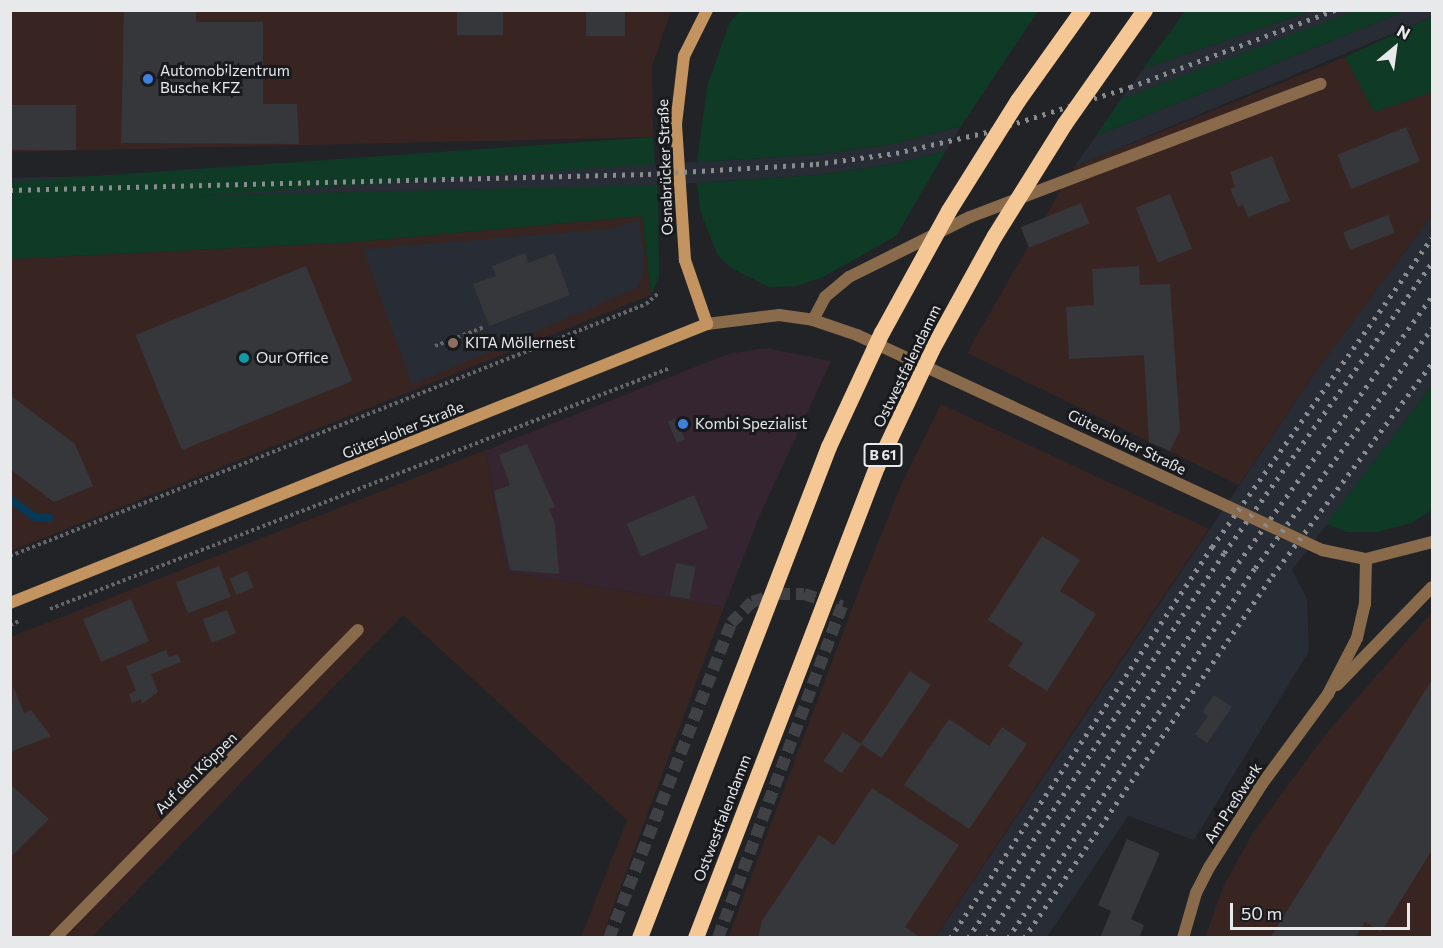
<!DOCTYPE html>
<html>
<head>
<meta charset="utf-8">
<style>
  body { margin:0 }
  #map { position:relative; width:1443px; height:948px; overflow:hidden; background:#222327; font-family:Commissioner,sans-serif }
  div>[style] { position:absolute }
  .commercial>* { inset:0; background:#342531 }
  .industrial>* { inset:0; background:#382522 }
  .built>* { inset:0; background:#282c34 }
  .green>* { inset:0; background:#0f3a25; transform-origin:0 0 }
  .stream>* { height:8px; margin:-4px; padding:0 4px; transform-origin:4px; border-radius:4px; background:#073957 }
  .building>* { inset:0; background:#36373b; transform-origin:0 0 }
  .minor-tunnel>* { height:12px; margin-top:-6px; transform-origin:0; background:repeating-linear-gradient(90deg,#404144 0 12px,transparent 0 18px) }
  .path>* { height:4px; margin-top:-2px; transform-origin:0; background:repeating-linear-gradient(90deg,#65666a 0 3px,transparent 0 6px) }
  .minor>* { height:12px; margin:-6px; padding:0 6px; transform-origin:6px; border-radius:6px; background:#896b4b }
  .tertiary>* { height:12px; margin:-6px; padding:0 6px; transform-origin:6px; border-radius:6px; background:#896b4b }
  .secondary>* { height:12px; margin:-6px; padding:0 6px; transform-origin:6px; border-radius:6px; background:#c3945f }
  .rail>* { height:4.5px; margin-top:-2.25px; transform-origin:0; background:repeating-linear-gradient(90deg,#8b8c8f 0 3px,transparent 0 9px) }
  .trunk-bridge>* { height:16px; margin:-8px; padding:0 8px; transform-origin:8px; border-radius:8px; background:#f4c794 }
  .dots>* { width:16px; height:16px; translate:-50% -50%; box-sizing:border-box; border:3px solid #181a1d; border-radius:50% }
  span { translate:-50% -50%; white-space:nowrap; text-align:center; line-height:1.15; -webkit-text-stroke:6px #181a1d; paint-order:stroke }
  .shield-label span { padding:2px 4px; background:#181a1d; border:2px solid; border-radius:4px; -webkit-text-stroke-width:0 }
  .shield-label { font-size:14px; color:#e8e9eb; font-weight:700 }
  .poi-label { font-size:15px; color:#e8e9eb }
  .left { translate:0 -50%; text-align:left }
  .street-label { font-size:15px; color:#e8e9eb }
  .frame { position:absolute; inset:0; border:12px solid #e8e9eb; pointer-events:none }
  .north { position:absolute; left:1365px; top:18px; width:60px; height:60px; -webkit-text-stroke:4px #181a1d; paint-order:stroke; rotate:29deg; font-size:16px; font-weight:700; line-height:24px; text-align:center; color:#e8e9eb }
  .north::after { content:''; display:block; margin:auto; width:21px; height:27px; background:#e8e9eb; clip-path:polygon(50% 0,100% 100%,50% 72%,0 100%) }
  .scale { position:absolute; left:1230px; top:903px; width:180px; height:27px; box-sizing:border-box; border:3px solid #e8e9eb; border-top:0; padding-left:8px; font-size:18px; line-height:21px; white-space:nowrap; color:#e8e9eb; -webkit-text-stroke:4px #181a1d; paint-order:stroke }
</style>
</head>
<body>
<div id="map">
  <div class="commercial">
    <div style="clip-path:polygon(766px 348px,831px 361px,759px 517px,724px 607px,506px 572px,486px 450px,728px 354px)"></div>
  </div>
  <div class="industrial">
    <div style="clip-path:polygon(10px 11px,671px 11px,652px 66px,653px 137px,11px 152px)"></div>
    <div style="clip-path:polygon(1345px 57px,1374px 112px,1432px 92px,1432px 215px,1315px 373px,1239px 485px,967px 353px,1074px 167px)"></div>
    <div style="clip-path:polygon(642px 216px,651px 295px,11px 551px,11px 259px,355px 242px)"></div>
    <div style="clip-path:polygon(941px 404px,1209px 529px,935px 937px,728px 938px,856px 598px,901px 485px)"></div>
    <div style="clip-path:polygon(486px 450px,506px 572px,724px 607px,602px 937px,581px 937px,627px 820px,403px 615px,92px 937px,11px 938px,11px 637px)"></div>
    <div style="clip-path:polygon(1432px 612px,1432px 937px,1205px 938px,1223px 887px,1253px 833px,1325px 735px)"></div>
  </div>
  <div class="built">
    <div style="clip-path:polygon(1311px 11px,1357px 11px,1121px 99px,1143px 69px)"></div>
    <div style="clip-path:polygon(1405px 11px,1432px 11px,1432px 17px,1074px 167px,1096px 136px)"></div>
    <div style="clip-path:polygon(961px 126px,946px 151px,894px 164px,818px 175px,649px 186px,11px 200px,10px 178px,697px 162px,814px 155px,893px 144px)"></div>
    <div style="clip-path:polygon(1432px 215px,1432px 386px,1292px 570px,1307px 599px,1309px 651px,1194px 840px,1128px 816px,1047px 937px,935px 938px,1315px 373px)"></div>
    <div style="clip-path:polygon(639px 220px,644px 257px,643px 275px,637px 288px,412px 385px,363px 249px,611px 229px)"></div>
  </div>
  <div class="green">
    <div style="clip-path:polygon(740px 10px,1038px 10px,1038px 11px,961px 126px,893px 144px,814px 155px,697px 162px,707px 87px,729px 24px)"></div>
    <div style="clip-path:polygon(1357px 10px,1405px 11px,1096px 136px,1121px 99px)"></div>
    <div style="clip-path:polygon(1185px 11px,1185px 10px,1311px 11px,1143px 69px)"></div>
    <div style="clip-path:polygon(1432px 17px,1432px 92px,1374px 112px,1345px 57px)"></div>
    <div style="left:653px;top:137px;width:27px;height:642px;rotate:86deg"></div>
    <div style="clip-path:polygon(946px 151px,896px 236px,821px 278px,797px 286px,769px 287px,731px 268px,717px 254px,700px 210px,697px 183px,818px 175px,894px 164px)"></div>
    <div style="clip-path:polygon(658px 185px,659px 277px,651px 295px,642px 216px,355px 242px,11px 259px,11px 200px)"></div>
    <div style="clip-path:polygon(1432px 386px,1432px 510px,1412px 523px,1377px 532px,1347px 532px,1326px 524px)"></div>
  </div>
  <div class="stream">
    <div style="left:10px;top:499px;width:31px;rotate:36deg"></div>
    <div style="left:35px;top:517px;width:14px;rotate:4deg"></div>
  </div>
  <div class="building">
    <div style="clip-path:polygon(124px 10px,196px 10px,196px 22px,263px 22px,263px 104px,297px 104px,299px 144px,121px 143px)"></div>
    <div style="left:457px;top:10px;width:46px;height:25px"></div>
    <div style="left:586px;top:10px;width:39px;height:26px"></div>
    <div style="left:10px;top:105px;width:66px;height:45px"></div>
    <div style="left:1406px;top:127px;width:37px;height:74px;rotate:68deg"></div>
    <div style="clip-path:polygon(1272px 156px,1290px 201px,1248px 217px,1243px 205px,1238px 207px,1230px 189px,1235px 187px,1230px 172px)"></div>
    <div style="left:1170px;top:194px;width:59px;height:37px;rotate:68deg"></div>
    <div style="left:1081px;top:203px;width:22px;height:65px;rotate:68deg"></div>
    <div style="left:1388px;top:215px;width:19px;height:48px;rotate:69deg"></div>
    <div style="clip-path:polygon(525px 253px,528px 263px,554px 253px,570px 295px,489px 326px,473px 284px,496px 276px,492px 266px)"></div>
    <div style="left:306px;top:266px;width:124px;height:184px;rotate:68deg"></div>
    <div style="clip-path:polygon(1139px 266px,1140px 285px,1170px 284px,1180px 430px,1170px 451px,1149px 442px,1144px 355px,1069px 359px,1066px 307px,1094px 305px,1092px 269px)"></div>
    <div style="clip-path:polygon(10px 395px,75px 444px,93px 486px,54px 502px,10px 469px)"></div>
    <div style="left:676px;top:418px;width:23px;height:9px;rotate:67deg"></div>
    <div style="clip-path:polygon(527px 444px,555px 507px,549px 509px,555px 524px,559px 574px,510px 570px,494px 491px,510px 485px,499px 455px)"></div>
    <div style="left:694px;top:495px;width:36px;height:73px;rotate:67deg"></div>
    <div style="clip-path:polygon(1042px 536px,1080px 560px,1060px 591px,1096px 614px,1047px 691px,1008px 666px,1023px 643px,988px 620px)"></div>
    <div style="left:676px;top:563px;width:20px;height:33px;rotate:11deg"></div>
    <div style="left:219px;top:566px;width:33px;height:46px;rotate:69deg"></div>
    <div style="left:247px;top:571px;width:18px;height:19px;rotate:68deg"></div>
    <div style="left:131px;top:599px;width:46px;height:52px;rotate:67deg"></div>
    <div style="left:227px;top:610px;width:25px;height:26px;rotate:69deg"></div>
    <div style="clip-path:polygon(166px 650px,169px 657px,178px 654px,181px 662px,151px 674px,158px 692px,142px 704px,141px 699px,132px 703px,129px 694px,136px 691px,126px 666px)"></div>
    <div style="left:910px;top:671px;width:25px;height:88px;rotate:34deg"></div>
    <div style="clip-path:polygon(1432px 680px,1432px 850px,1381px 932px,1365px 922px,1355px 938px,1270px 938px)"></div>
    <div style="clip-path:polygon(13px 686px,24px 713px,31px 710px,51px 736px,10px 752px)"></div>
    <div style="clip-path:polygon(1214px 695px,1232px 707px,1207px 743px,1195px 734px,1208px 716px,1202px 712px)"></div>
    <div style="clip-path:polygon(949px 719px,989px 746px,1002px 727px,1027px 744px,969px 829px,904px 785px)"></div>
    <div style="left:843px;top:732px;width:22px;height:35px;rotate:34deg"></div>
    <div style="clip-path:polygon(10px 784px,49px 819px,10px 858px)"></div>
    <div style="clip-path:polygon(872px 788px,959px 845px,905px 927px,921px 938px,758px 938px,762px 921px,819px 835px,834px 845px)"></div>
    <div style="clip-path:polygon(1127px 839px,1160px 853px,1131px 919px,1144px 925px,1139px 938px,1100px 938px,1111px 911px,1098px 905px)"></div>
  </div>
  <div class="minor-tunnel">
    <div style="left:609px;top:938px;width:338px;rotate:-68.8deg"></div>
    <div style="left:731px;top:623px;width:30px;rotate:-45deg"></div>
    <div style="left:752px;top:602px;width:27px;rotate:-17deg"></div>
    <div style="left:778px;top:594px;width:26px"></div>
    <div style="left:804px;top:594px;width:40px;rotate:18deg"></div>
    <div style="left:842px;top:606px;width:354px;rotate:110.5deg"></div>
  </div>
  <div class="path">
    <div style="left:435px;top:346px;width:53px;rotate:-21.2deg"></div>
    <div style="left:10px;top:556px;width:684px;rotate:-21.61deg"></div>
    <div style="left:646px;top:304px;width:18px;rotate:-41deg"></div>
    <div style="left:50px;top:609px;width:665px;rotate:-21.24deg"></div>
    <div style="left:10px;top:625px;width:12px;rotate:-24deg"></div>
  </div>
  <div class="minor">
    <div style="left:813px;top:320px;width:26px;rotate:-62deg"></div>
    <div style="left:825px;top:297px;width:31px;rotate:-40deg"></div>
    <div style="left:849px;top:277px;width:135px;rotate:-26.4deg"></div>
    <div style="left:970px;top:217px;width:375px;rotate:-20.8deg"></div>
    <div style="left:1337px;top:685px;width:136px;rotate:-45.9deg"></div>
    <div style="left:55px;top:938px;width:432px;rotate:-45.5deg"></div>
    <div style="left:1183px;top:938px;width:47px;rotate:-73.9deg"></div>
    <div style="left:1196px;top:893px;width:30px;rotate:-63deg"></div>
    <div style="left:1210px;top:866px;width:97px;rotate:-57.6deg"></div>
    <div style="left:1262px;top:784px;width:112px;rotate:-53.7deg"></div>
    <div style="left:1328px;top:694px;width:63px;rotate:-62.6deg"></div>
    <div style="left:1357px;top:638px;width:35px;rotate:-77deg"></div>
    <div style="left:1365px;top:604px;width:45px;rotate:-88.7deg"></div>
  </div>
  <div class="tertiary">
    <div style="left:707px;top:324px;width:73px;rotate:-7.1deg"></div>
    <div style="left:779px;top:315px;width:34px;rotate:8deg"></div>
    <div style="left:813px;top:320px;width:46px;rotate:18.8deg"></div>
    <div style="left:857px;top:335px;width:512px;rotate:24.81deg"></div>
    <div style="left:1322px;top:550px;width:45px;rotate:11.6deg"></div>
    <div style="left:1366px;top:559px;width:68px;rotate:-14.4deg"></div>
  </div>
  <div class="secondary">
    <div style="left:10px;top:603px;width:751px;rotate:-21.82deg"></div>
    <div style="left:707px;top:324px;width:68px;rotate:-109deg"></div>
    <div style="left:685px;top:260px;width:136px;rotate:-93.8deg"></div>
    <div style="left:676px;top:124px;width:68px;rotate:-83.3deg"></div>
    <div style="left:684px;top:56px;width:51px;rotate:-63.4deg"></div>
  </div>
  <div class="rail">
    <div style="left:10px;top:190px;width:638px;rotate:-1.44deg"></div>
    <div style="left:648px;top:174px;width:168px;rotate:-3.4deg"></div>
    <div style="left:816px;top:164px;width:81px;rotate:-7.8deg"></div>
    <div style="left:896px;top:153px;width:98px;rotate:-13deg"></div>
    <div style="left:991px;top:131px;width:146px;rotate:-17.6deg"></div>
    <div style="left:1130px;top:87px;width:219px;rotate:-20.6deg"></div>
    <div style="left:950px;top:938px;width:471px;rotate:-56.2deg"></div>
    <div style="left:1212px;top:547px;width:379px;rotate:-54.6deg"></div>
    <div style="left:968px;top:938px;width:462px;rotate:-56.4deg"></div>
    <div style="left:1224px;top:553px;width:357px;rotate:-54.4deg"></div>
    <div style="left:987px;top:938px;width:443px;rotate:-56.2deg"></div>
    <div style="left:1233px;top:570px;width:339px;rotate:-54deg"></div>
    <div style="left:1008px;top:938px;width:445px;rotate:-56.3deg"></div>
    <div style="left:1255px;top:568px;width:298px;rotate:-53.6deg"></div>
    <div style="left:1024px;top:938px;width:439px;rotate:-55.6deg"></div>
    <div style="left:1272px;top:576px;width:266px;rotate:-53.1deg"></div>
  </div>
  <div class="trunk-bridge">
    <div style="left:640px;top:938px;width:526px;rotate:-68.95deg"></div>
    <div style="left:829px;top:447px;width:126px;rotate:-65.1deg"></div>
    <div style="left:882px;top:333px;width:139px;rotate:-61.2deg"></div>
    <div style="left:949px;top:211px;width:130px;rotate:-57.9deg"></div>
    <div style="left:1018px;top:101px;width:112px;rotate:-54.5deg"></div>
    <div style="left:696px;top:938px;width:505px;rotate:-68.98deg"></div>
    <div style="left:877px;top:467px;width:129px;rotate:-64.8deg"></div>
    <div style="left:932px;top:350px;width:130px;rotate:-61.1deg"></div>
    <div style="left:995px;top:236px;width:132px;rotate:-58deg"></div>
    <div style="left:1065px;top:124px;width:139px;rotate:-54.9deg"></div>
  </div>
  <div class="dots">
    <div style="left:148px;top:79px;background:#3f7fe0"></div>
    <div style="left:453px;top:343px;background:#8d6e63"></div>
    <div style="left:244px;top:358px;background:#0f9aa8"></div>
    <div style="left:683px;top:424px;background:#3f7fe0"></div>
  </div>
  <div class="shield-label">
    <span style="left:883px;top:455px">B 61</span>
  </div>
  <div class="poi-label">
    <span class="left" style="left:160px;top:79px">Automobilzentrum<br>Busche KFZ</span>
    <span class="left" style="left:465px;top:343px">KITA Möllernest</span>
    <span class="left" style="left:256px;top:358px">Our Office</span>
    <span class="left" style="left:695px;top:424px">Kombi Spezialist</span>
  </div>
  <div class="street-label">
    <span style="left:665px;top:167px;rotate:-92deg">Osnabrücker Straße</span>
    <span style="left:907px;top:366px;rotate:-64deg">Ostwestfalendamm</span>
    <span style="left:403px;top:430px;rotate:-22deg">Gütersloher Straße</span>
    <span style="left:1127px;top:442px;rotate:26deg">Gütersloher Straße</span>
    <span style="left:196px;top:773px;rotate:-45deg">Auf den Köppen</span>
    <span style="left:1233px;top:803px;rotate:-57deg">Am Preßwerk</span>
    <span style="left:722px;top:818px;rotate:-69deg">Ostwestfalendamm</span>
  </div>
  <div class="frame"></div>
  <div class="north">N</div>
  <div class="scale">50 m</div>
</div>
</body>
</html>
